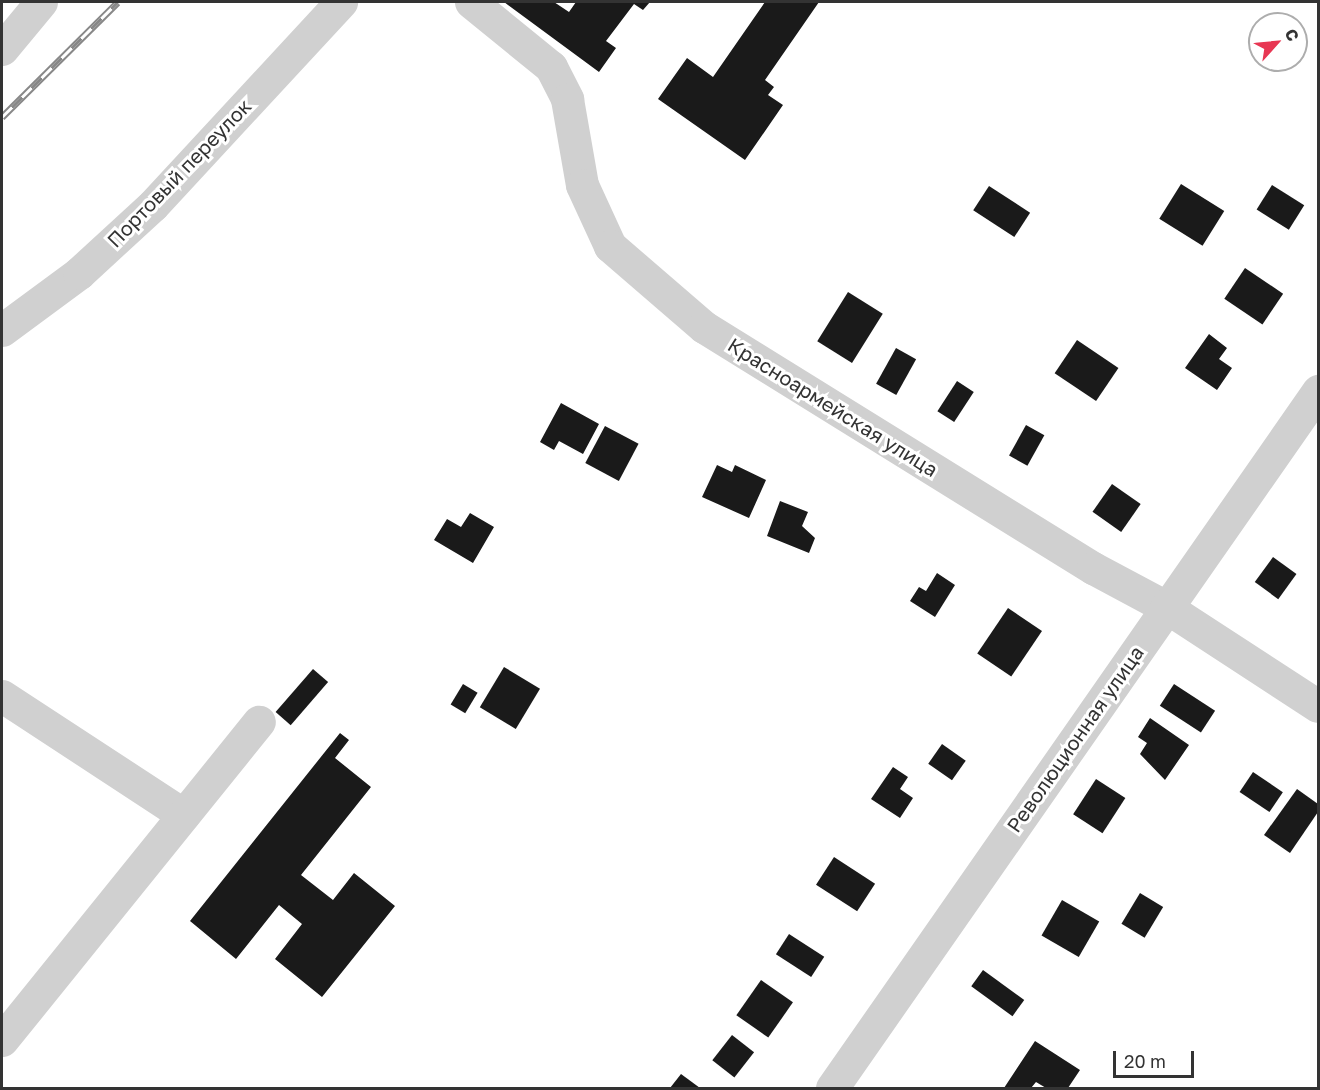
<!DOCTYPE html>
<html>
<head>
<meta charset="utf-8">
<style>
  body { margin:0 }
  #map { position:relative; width:1320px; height:1090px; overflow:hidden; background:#fff; font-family:"Golos Text",sans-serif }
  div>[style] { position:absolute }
  .building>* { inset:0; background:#1a1a1a; transform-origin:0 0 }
  .minor>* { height:33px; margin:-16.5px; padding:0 16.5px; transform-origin:16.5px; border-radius:16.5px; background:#d0d0d0 }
  .rail>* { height:7px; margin-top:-3.5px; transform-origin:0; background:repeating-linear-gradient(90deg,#fff 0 14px,#888 0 28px); box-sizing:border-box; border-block:2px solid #888 }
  span { translate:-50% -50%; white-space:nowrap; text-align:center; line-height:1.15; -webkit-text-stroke:6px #fff; paint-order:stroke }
  .street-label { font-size:20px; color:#333 }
  .frame { position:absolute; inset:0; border:3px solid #333; pointer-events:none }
  .north { position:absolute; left:1248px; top:12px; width:60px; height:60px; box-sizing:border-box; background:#fff; border:2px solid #adadad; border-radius:50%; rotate:63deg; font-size:16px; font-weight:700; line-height:24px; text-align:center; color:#333 }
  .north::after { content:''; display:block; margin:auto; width:21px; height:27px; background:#e83753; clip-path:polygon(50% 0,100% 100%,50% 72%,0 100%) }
  .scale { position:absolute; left:1113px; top:1051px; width:81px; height:27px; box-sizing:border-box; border:3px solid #333; border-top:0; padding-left:8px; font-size:18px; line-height:21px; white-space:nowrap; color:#333; -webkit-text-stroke:4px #fff; paint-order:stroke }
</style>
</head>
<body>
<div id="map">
  <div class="building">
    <div style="clip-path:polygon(504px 2px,554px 2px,569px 12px,576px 2px,650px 2px,643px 10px,634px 4px,606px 41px,616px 48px,599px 72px)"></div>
    <div style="clip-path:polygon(765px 2px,819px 2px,765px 80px,774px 87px,768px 95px,783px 105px,745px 160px,658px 99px,687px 58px,713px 77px)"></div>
    <div style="left:1181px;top:184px;width:51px;height:41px;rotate:32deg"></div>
    <div style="left:1272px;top:185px;width:38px;height:29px;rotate:32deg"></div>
    <div style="left:989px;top:186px;width:49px;height:29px;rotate:33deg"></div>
    <div style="left:1245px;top:268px;width:46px;height:37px;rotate:34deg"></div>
    <div style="left:848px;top:292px;width:41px;height:58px;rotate:32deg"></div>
    <div style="clip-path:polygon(1209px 334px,1227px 348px,1219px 359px,1232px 368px,1217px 390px,1185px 368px)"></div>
    <div style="left:1077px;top:340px;width:50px;height:40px;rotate:34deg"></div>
    <div style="left:896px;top:348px;width:23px;height:41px;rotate:29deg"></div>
    <div style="left:957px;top:381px;width:20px;height:36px;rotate:33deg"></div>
    <div style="clip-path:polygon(561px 403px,599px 424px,583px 454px,559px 441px,554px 450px,540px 442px)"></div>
    <div style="left:1026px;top:425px;width:21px;height:35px;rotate:29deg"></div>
    <div style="left:605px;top:426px;width:38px;height:42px;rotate:28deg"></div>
    <div style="clip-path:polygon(717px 465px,732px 472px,735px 465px,766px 480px,749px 518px,702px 497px)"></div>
    <div style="left:1112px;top:484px;width:35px;height:34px;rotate:35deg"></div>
    <div style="clip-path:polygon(780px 501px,808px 512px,802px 526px,815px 538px,809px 553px,767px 536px)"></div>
    <div style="clip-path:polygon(470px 513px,494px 527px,473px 563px,434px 540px,447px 519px,461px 527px)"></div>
    <div style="left:1273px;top:557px;width:29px;height:31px;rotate:36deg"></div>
    <div style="clip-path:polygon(937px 573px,955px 585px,935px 617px,910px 601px,919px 587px,926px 591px)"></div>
    <div style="left:1008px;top:608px;width:41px;height:55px;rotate:34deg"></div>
    <div style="left:504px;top:667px;width:42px;height:47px;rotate:31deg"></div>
    <div style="left:313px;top:669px;width:20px;height:57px;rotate:41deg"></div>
    <div style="left:463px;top:684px;width:17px;height:24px;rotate:31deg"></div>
    <div style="left:1174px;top:684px;width:49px;height:26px;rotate:33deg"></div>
    <div style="clip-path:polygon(1150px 718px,1189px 745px,1165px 780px,1140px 754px,1147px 743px,1138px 737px)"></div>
    <div style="clip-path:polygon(340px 733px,349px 740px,335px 758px,371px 787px,301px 875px,333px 900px,354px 873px,395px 906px,322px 997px,275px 959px,302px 924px,279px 905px,236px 959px,190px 921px)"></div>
    <div style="left:942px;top:744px;width:29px;height:24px;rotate:35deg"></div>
    <div style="clip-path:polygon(893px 767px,908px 777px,900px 789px,913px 798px,900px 818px,871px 799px)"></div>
    <div style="left:1253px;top:772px;width:36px;height:24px;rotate:34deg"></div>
    <div style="left:1096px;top:779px;width:35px;height:42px;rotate:33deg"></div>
    <div style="clip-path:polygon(1297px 789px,1318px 804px,1318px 812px,1290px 853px,1264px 835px)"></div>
    <div style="left:834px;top:857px;width:49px;height:33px;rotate:33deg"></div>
    <div style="left:1140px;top:893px;width:27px;height:36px;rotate:31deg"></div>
    <div style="left:1062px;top:900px;width:43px;height:41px;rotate:30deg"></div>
    <div style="left:789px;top:934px;width:42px;height:24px;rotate:33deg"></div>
    <div style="left:983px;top:970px;width:51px;height:20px;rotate:36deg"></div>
    <div style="left:761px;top:980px;width:39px;height:43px;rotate:35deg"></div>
    <div style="left:732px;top:1035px;width:28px;height:32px;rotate:38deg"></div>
    <div style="clip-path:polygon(1035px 1041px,1080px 1070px,1068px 1088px,1046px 1088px,1036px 1082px,1031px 1088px,1004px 1088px)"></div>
    <div style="clip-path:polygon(681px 1074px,700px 1088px,670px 1088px)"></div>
  </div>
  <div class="minor">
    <div style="left:471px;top:2px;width:103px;rotate:39.1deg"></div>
    <div style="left:551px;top:67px;width:36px;rotate:63deg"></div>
    <div style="left:567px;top:99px;width:87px;rotate:80.1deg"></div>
    <div style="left:582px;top:185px;width:67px;rotate:65.3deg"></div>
    <div style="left:610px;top:246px;width:124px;rotate:40.8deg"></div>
    <div style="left:704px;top:327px;width:458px;rotate:31.8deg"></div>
    <div style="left:1093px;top:568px;width:83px;rotate:28.1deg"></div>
    <div style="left:1166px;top:607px;width:181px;rotate:33.1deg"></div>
    <div style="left:2px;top:49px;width:61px;rotate:-50.3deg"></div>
    <div style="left:2px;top:330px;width:96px;rotate:-36.5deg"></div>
    <div style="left:79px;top:273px;width:100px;rotate:-42.6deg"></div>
    <div style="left:153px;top:205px;width:277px;rotate:-47.2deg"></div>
    <div style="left:2px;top:696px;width:217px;rotate:33.2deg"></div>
    <div style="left:2px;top:1040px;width:409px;rotate:-51.1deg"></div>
    <div style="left:832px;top:1088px;width:850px;rotate:-55.11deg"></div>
  </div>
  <div class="rail">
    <div style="left:2px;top:117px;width:163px;rotate:-44.8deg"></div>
  </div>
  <div class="street-label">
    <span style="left:179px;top:173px;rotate:-46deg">Портовый переулок</span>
    <span style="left:833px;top:407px;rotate:32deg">Красноармейская улица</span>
    <span style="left:1075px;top:739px;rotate:-55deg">Революционная улица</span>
  </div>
  <div class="frame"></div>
  <div class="north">С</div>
  <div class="scale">20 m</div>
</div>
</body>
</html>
